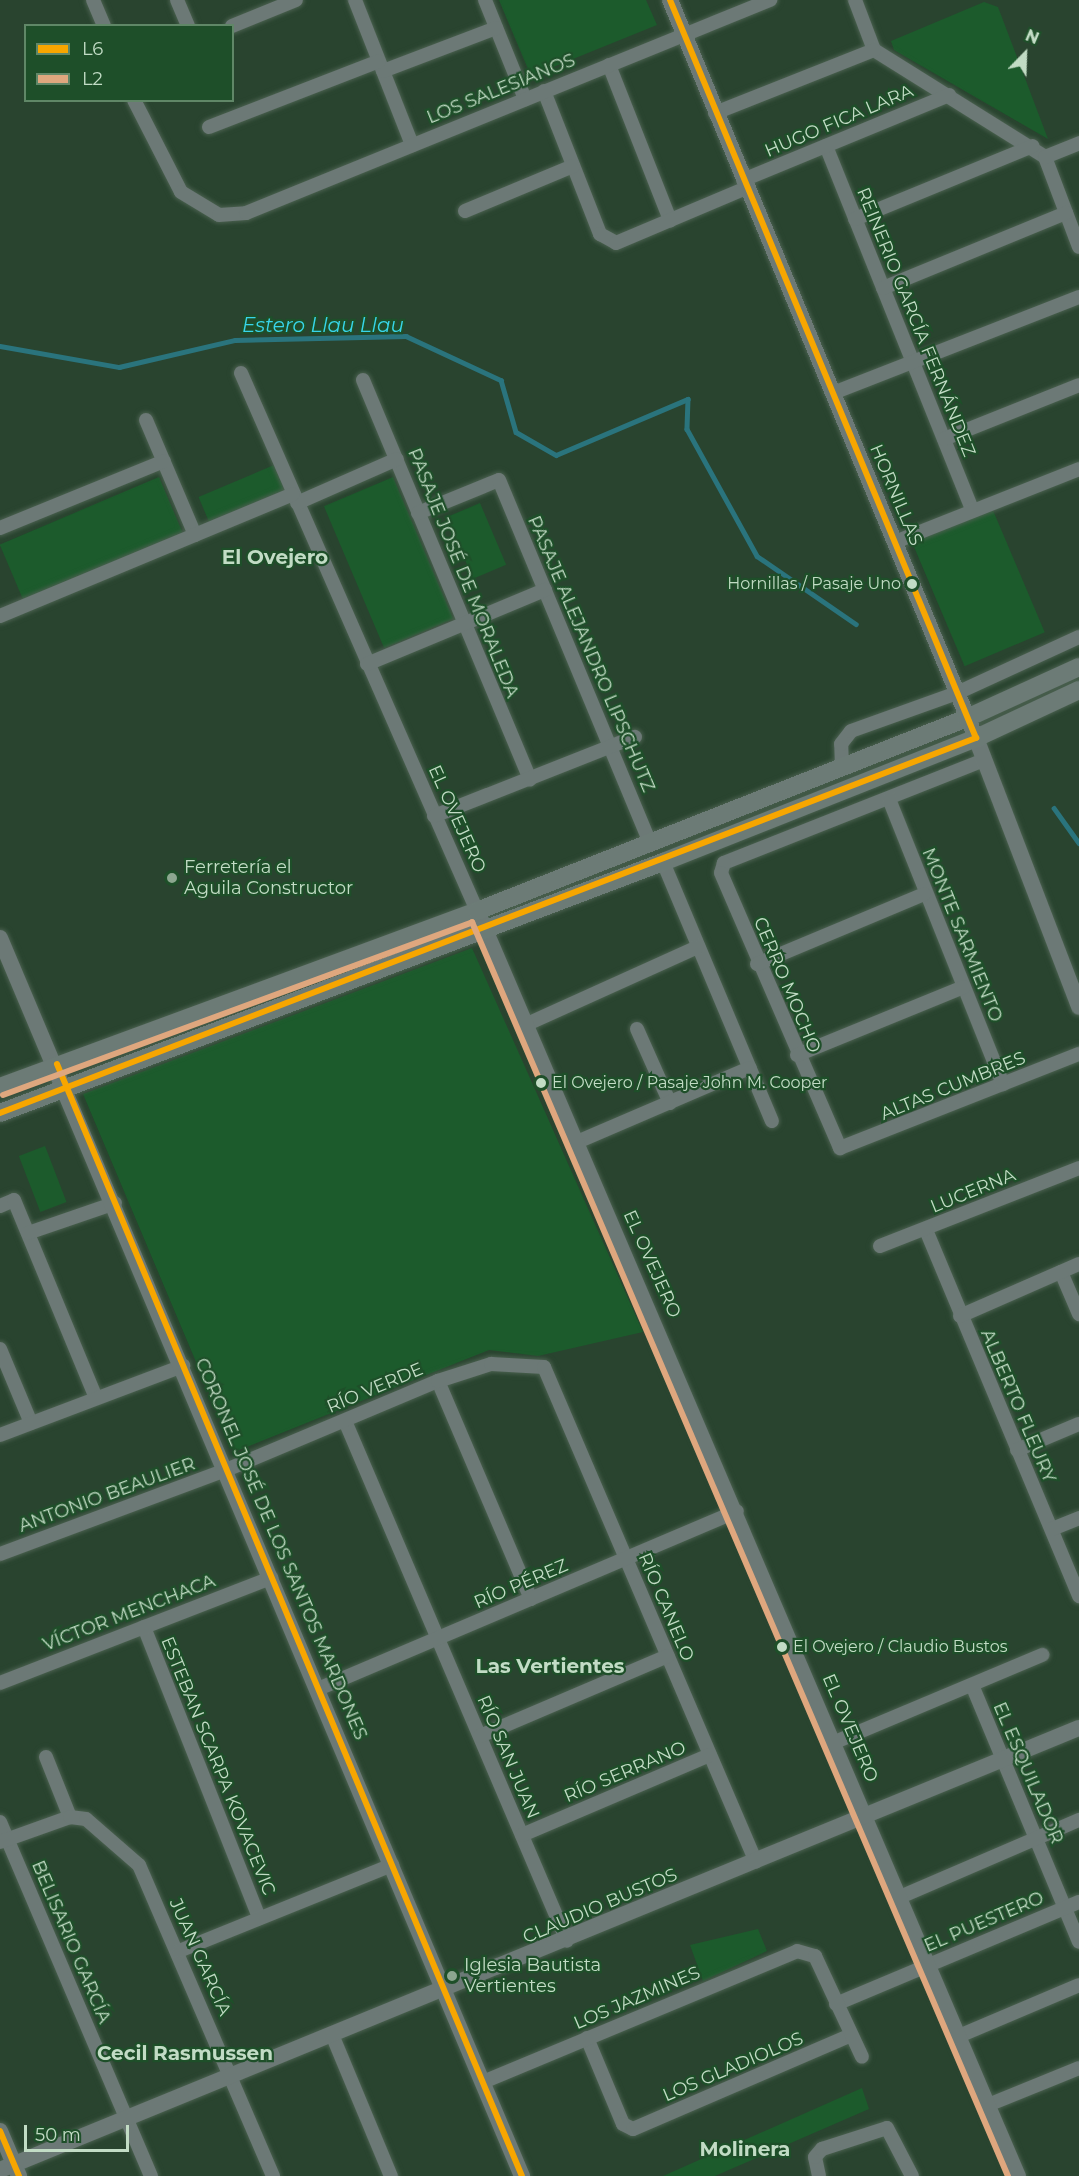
<!DOCTYPE html>
<html>
<head>
<meta charset="utf-8">
<style>
  body { margin:0 }
  #map { position:relative; width:1079px; height:2176px; overflow:hidden; background:#29442f; font-family:Montserrat,sans-serif }
  div>[style] { position:absolute }
  .green>* { inset:0; background:#1c5b2c; transform-origin:0 0 }
  .stream>* { height:4.5px; margin:-2.25px; padding:0 2.25px; transform-origin:2.25px; border-radius:2.25px; background:#2a747d }
  .roads { filter:drop-shadow(0 0 2px #4a604f) drop-shadow(0 0 2px #4a604f) }
  .minor>* { height:14px; margin:-7px; padding:0 7px; transform-origin:7px; border-radius:7px; background:#6c7976 }
  .tertiary>* { height:16px; margin:-8px; padding:0 8px; transform-origin:8px; border-radius:8px; background:#6c7976 }
  .secondary>* { height:18px; margin:-9px; padding:0 9px; transform-origin:9px; border-radius:9px; background:#6c7b76 }
  .bus-1>* { height:6px; margin:-3px; padding:0 3px; transform-origin:3px; border-radius:3px; background:#f7a600 }
  .bus-2>* { height:6px; margin:-3px; padding:0 3px; transform-origin:3px; border-radius:3px; background:#dfa77e }
  .dots>* { width:16px; height:16px; translate:-50% -50%; box-sizing:border-box; border:3px solid #1e4f29; border-radius:50% }
  span { translate:-50% -50%; white-space:nowrap; text-align:center; line-height:1.15; -webkit-text-stroke:4.5px #1e4f29; paint-order:stroke }
  .bus-label { font-size:16px; color:#c2dcc5 }
  .right { translate:-100% -50%; text-align:right }
  .left { translate:0 -50%; text-align:left }
  .street-label { font-size:18px; color:#c2dcc5 }
  .poi-label { font-size:18px; color:#c2dcc5 }
  .water-label { font-size:20px; color:#38d5ea; font-style:italic }
  .neighbourhood-label { font-size:20px; color:#c2dcc5; font-weight:700 }
  .legend { position:absolute; left:24px; top:24px; width:210px; height:78px; box-sizing:border-box; background:#1e4f29; border:2px solid #608767; margin:0; padding:8px 10px; list-style:none; font-size:18px; color:#c2dcc5 }
  .legend li { display:flex; align-items:center; gap:12px; height:30px }
  .legend b { width:30px; border:2px solid #608767 }
  .north { position:absolute; left:995px; top:24px; width:60px; height:60px; -webkit-text-stroke:4px #1e4f29; paint-order:stroke; rotate:23deg; font-size:16px; font-weight:700; line-height:24px; text-align:center; color:#c2dcc5 }
  .north::after { content:''; display:block; margin:auto; width:21px; height:27px; background:#c2dcc5; clip-path:polygon(50% 0,100% 100%,50% 72%,0 100%) }
  .scale { position:absolute; left:24px; top:2125px; width:105px; height:27px; box-sizing:border-box; border:3px solid #c2dcc5; border-top:0; padding-left:8px; font-size:18px; line-height:21px; white-space:nowrap; color:#c2dcc5; -webkit-text-stroke:4px #1e4f29; paint-order:stroke }
</style>
</head>
<body>
<div id="map">
  <div class="green">
    <div style="clip-path:polygon(499px 0,646px 0,657px 25px,531px 76px)"></div>
    <div style="clip-path:polygon(984px 2px,998px 7px,1048px 139px,894px 50px,891px 41px)"></div>
    <div style="left:274px;top:465px;width:28px;height:82px;rotate:67deg"></div>
    <div style="left:159px;top:477px;width:62px;height:173px;rotate:67deg"></div>
    <div style="left:393px;top:477px;width:154px;height:75px;rotate:67deg"></div>
    <div style="left:480px;top:503px;width:67px;height:36px;rotate:67deg"></div>
    <div style="left:992px;top:508px;width:135px;height:87px;rotate:67deg"></div>
    <div style="clip-path:polygon(472px 948px,643px 1332px,538px 1356px,489px 1350px,234px 1452px,83px 1094px)"></div>
    <div style="left:45px;top:1146px;width:60px;height:28px;rotate:69deg"></div>
    <div style="clip-path:polygon(758px 1929px,767px 1951px,703px 1981px,690px 1945px)"></div>
    <div style="clip-path:polygon(862px 2088px,869px 2109px,715px 2176px,663px 2176px)"></div>
  </div>
  <div class="stream">
    <div style="left:0;top:346px;width:121px;rotate:10deg"></div>
    <div style="left:119px;top:367px;width:119px;rotate:-13.1deg"></div>
    <div style="left:235px;top:340px;width:171px;rotate:-1.3deg"></div>
    <div style="left:406px;top:336px;width:105px;rotate:24.9deg"></div>
    <div style="left:501px;top:380px;width:54px;rotate:73.9deg"></div>
    <div style="left:516px;top:432px;width:46px;rotate:29.9deg"></div>
    <div style="left:556px;top:455px;width:143px;rotate:-23deg"></div>
    <div style="left:688px;top:399px;width:30px;rotate:92deg"></div>
    <div style="left:687px;top:429px;width:145px;rotate:61.1deg"></div>
    <div style="left:757px;top:556px;width:120px;rotate:34.5deg"></div>
    <div style="left:1054px;top:808px;width:43px;rotate:54.5deg"></div>
  </div>
  <div class="roads">
    <div class="minor">
      <div style="left:93px;top:0;width:28px;rotate:67deg"></div>
      <div style="left:177px;top:0;width:28px;rotate:67deg"></div>
      <div style="left:355px;top:0;width:156px;rotate:68.5deg"></div>
      <div style="left:485px;top:0;width:107px;rotate:68deg"></div>
      <div style="left:855px;top:0;width:53px;rotate:69.2deg"></div>
      <div style="left:874px;top:50px;width:202px;rotate:32deg"></div>
      <div style="left:1045px;top:157px;width:96px;rotate:69.3deg"></div>
      <div style="left:232px;top:26px;width:69px;rotate:-22.1deg"></div>
      <div style="left:609px;top:65px;width:167px;rotate:68.5deg"></div>
      <div style="left:383px;top:71px;width:121px;rotate:-20.8deg"></div>
      <div style="left:544px;top:91px;width:154px;rotate:68.6deg"></div>
      <div style="left:600px;top:234px;width:18px;rotate:29deg"></div>
      <div style="left:616px;top:243px;width:141px;rotate:-22.9deg"></div>
      <div style="left:134px;top:100px;width:103px;rotate:62.9deg"></div>
      <div style="left:181px;top:192px;width:44px;rotate:31.2deg"></div>
      <div style="left:219px;top:215px;width:27px;rotate:-4deg"></div>
      <div style="left:246px;top:213px;width:566px;rotate:-22.12deg"></div>
      <div style="left:715px;top:113px;width:171px;rotate:-21.6deg"></div>
      <div style="left:209px;top:127px;width:182px;rotate:-21.2deg"></div>
      <div style="left:826px;top:146px;width:393px;rotate:68.1deg"></div>
      <div style="left:1045px;top:157px;width:37px;rotate:-22deg"></div>
      <div style="left:743px;top:180px;width:223px;rotate:-22.4deg"></div>
      <div style="left:465px;top:211px;width:117px;rotate:-22.6deg"></div>
      <div style="left:855px;top:219px;width:192px;rotate:-22.3deg"></div>
      <div style="left:883px;top:288px;width:198px;rotate:-22.3deg"></div>
      <div style="left:241px;top:373px;width:587px;rotate:66.31deg"></div>
      <div style="left:363px;top:380px;width:433px;rotate:67.3deg"></div>
      <div style="left:833px;top:393px;width:264px;rotate:-21.3deg"></div>
      <div style="left:146px;top:420px;width:125px;rotate:66.9deg"></div>
      <div style="left:944px;top:439px;width:145px;rotate:-21.8deg"></div>
      <div style="left:297px;top:503px;width:109px;rotate:-23.7deg"></div>
      <div style="left:418px;top:513px;width:87px;rotate:-22.2deg"></div>
      <div style="left:499px;top:480px;width:393px;rotate:67.4deg"></div>
      <div style="left:0;top:528px;width:177px;rotate:-22.2deg"></div>
      <div style="left:895px;top:542px;width:198px;rotate:-21.6deg"></div>
      <div style="left:0;top:616px;width:317px;rotate:-22.6deg"></div>
      <div style="left:367px;top:664px;width:193px;rotate:-22.6deg"></div>
      <div style="left:984px;top:760px;width:280px;rotate:158.4deg"></div>
      <div style="left:724px;top:863px;width:10px;rotate:107deg"></div>
      <div style="left:721px;top:873px;width:300px;rotate:66.6deg"></div>
      <div style="left:840px;top:1148px;width:257px;rotate:-21.5deg"></div>
      <div style="left:842px;top:767px;width:23px;rotate:-92deg"></div>
      <div style="left:841px;top:744px;width:16px;rotate:-52deg"></div>
      <div style="left:851px;top:731px;width:113px;rotate:-19.7deg"></div>
      <div style="left:957px;top:693px;width:134px;rotate:-24.7deg"></div>
      <div style="left:889px;top:799px;width:307px;rotate:68.2deg"></div>
      <div style="left:434px;top:816px;width:216px;rotate:-21.5deg"></div>
      <div style="left:663px;top:862px;width:281px;rotate:67.2deg"></div>
      <div style="left:757px;top:964px;width:181px;rotate:-22.7deg"></div>
      <div style="left:525px;top:1025px;width:190px;rotate:-24.3deg"></div>
      <div style="left:637px;top:1029px;width:81px;rotate:66deg"></div>
      <div style="left:797px;top:1055px;width:180px;rotate:-22.2deg"></div>
      <div style="left:577px;top:1142px;width:188px;rotate:-23.2deg"></div>
      <div style="left:0;top:1206px;width:15px;rotate:-23deg"></div>
      <div style="left:14px;top:1200px;width:214px;rotate:67.5deg"></div>
      <div style="left:926px;top:1230px;width:397px;rotate:67.3deg"></div>
      <div style="left:28px;top:1233px;width:92px;rotate:-19deg"></div>
      <div style="left:880px;top:1246px;width:214px;rotate:-21.4deg"></div>
      <div style="left:1061px;top:1272px;width:46px;rotate:66.8deg"></div>
      <div style="left:960px;top:1316px;width:130px;rotate:-23.6deg"></div>
      <div style="left:0;top:1349px;width:80px;rotate:67.3deg"></div>
      <div style="left:438px;top:1381px;width:237px;rotate:66.9deg"></div>
      <div style="left:345px;top:1421px;width:565px;rotate:66.88deg"></div>
      <div style="left:0;top:1435px;width:196px;rotate:-20.7deg"></div>
      <div style="left:1017px;top:1450px;width:67px;rotate:-22.8deg"></div>
      <div style="left:1052px;top:1529px;width:29px;rotate:-22deg"></div>
      <div style="left:0;top:1554px;width:241px;rotate:-20.4deg"></div>
      <div style="left:226px;top:1470px;width:230px;rotate:-22.8deg"></div>
      <div style="left:438px;top:1381px;width:56px;rotate:-17.8deg"></div>
      <div style="left:491px;top:1364px;width:53px;rotate:3.2deg"></div>
      <div style="left:544px;top:1367px;width:538px;rotate:66.82deg"></div>
      <div style="left:144px;top:1627px;width:313px;rotate:68.4deg"></div>
      <div style="left:0;top:1683px;width:291px;rotate:-21.2deg"></div>
      <div style="left:972px;top:1685px;width:278px;rotate:67.4deg"></div>
      <div style="left:318px;top:1689px;width:455px;rotate:-23deg"></div>
      <div style="left:480px;top:1736px;width:204px;rotate:-23.1deg"></div>
      <div style="left:835px;top:1742px;width:225px;rotate:-22.8deg"></div>
      <div style="left:46px;top:1757px;width:65px;rotate:68.2deg"></div>
      <div style="left:0;top:1822px;width:385px;rotate:66.9deg"></div>
      <div style="left:522px;top:1835px;width:204px;rotate:-23.1deg"></div>
      <div style="left:0;top:1842px;width:74px;rotate:-19.7deg"></div>
      <div style="left:70px;top:1817px;width:16px;rotate:7deg"></div>
      <div style="left:86px;top:1819px;width:70px;rotate:41deg"></div>
      <div style="left:139px;top:1865px;width:339px;rotate:66.7deg"></div>
      <div style="left:900px;top:1897px;width:195px;rotate:-23.3deg"></div>
      <div style="left:179px;top:1951px;width:230px;rotate:-22deg"></div>
      <div style="left:836px;top:2004px;width:264px;rotate:-22.8deg"></div>
      <div style="left:959px;top:2036px;width:130px;rotate:-23deg"></div>
      <div style="left:333px;top:2037px;width:151px;rotate:67.4deg"></div>
      <div style="left:587px;top:2038px;width:93px;rotate:67.3deg"></div>
      <div style="left:623px;top:2124px;width:11px;rotate:27deg"></div>
      <div style="left:633px;top:2129px;width:237px;rotate:-23.3deg"></div>
      <div style="left:483px;top:2082px;width:340px;rotate:-22.6deg"></div>
      <div style="left:797px;top:1951px;width:19px;rotate:16deg"></div>
      <div style="left:815px;top:1956px;width:111px;rotate:65deg"></div>
      <div style="left:988px;top:2105px;width:98px;rotate:-22.1deg"></div>
      <div style="left:819px;top:2176px;width:19px;rotate:-102deg"></div>
      <div style="left:815px;top:2157px;width:11px;rotate:-49deg"></div>
      <div style="left:822px;top:2149px;width:68px;rotate:-17.9deg"></div>
      <div style="left:887px;top:2128px;width:54px;rotate:62.5deg"></div>
    </div>
    <div class="tertiary">
      <div style="left:670px;top:0;width:799px;rotate:67.48deg"></div>
      <div style="left:976px;top:738px;width:288px;rotate:69deg"></div>
      <div style="left:477px;top:911px;width:1376px;rotate:66.85deg"></div>
      <div style="left:0;top:938px;width:1344px;rotate:67.14deg"></div>
      <div style="left:0;top:2131px;width:49px;rotate:67.1deg"></div>
      <div style="left:0;top:2170px;width:1166px;rotate:-22.28deg"></div>
    </div>
    <div class="secondary">
      <div style="left:0;top:1087px;width:508px;rotate:-20.25deg"></div>
      <div style="left:477px;top:911px;width:527px;rotate:-21.5deg"></div>
      <div style="left:967px;top:718px;width:123px;rotate:-24.5deg"></div>
      <div style="left:0;top:1113px;width:709px;rotate:-20.74deg"></div>
      <div style="left:663px;top:862px;width:337px;rotate:-21.6deg"></div>
      <div style="left:976px;top:738px;width:114px;rotate:-25deg"></div>
    </div>
  </div>
  <div class="bus-1">
    <div style="left:57px;top:1064px;width:1205px;rotate:67.31deg"></div>
    <div style="left:0;top:1113px;width:1046px;rotate:-21.02deg"></div>
    <div style="left:976px;top:738px;width:799px;rotate:-112.52deg"></div>
    <div style="left:0;top:2131px;width:49px;rotate:67.1deg"></div>
  </div>
  <div class="bus-2">
    <div style="left:3px;top:1095px;width:500px;rotate:-20.2deg"></div>
    <div style="left:472px;top:922px;width:1364px;rotate:66.86deg"></div>
  </div>
  <div class="dots">
    <div style="left:912px;top:584px;background:#c2dcc5"></div>
    <div style="left:172px;top:878px;background:#8ca790"></div>
    <div style="left:541px;top:1083px;background:#c2dcc5"></div>
    <div style="left:782px;top:1647px;background:#c2dcc5"></div>
    <div style="left:452px;top:1976px;background:#8ca790"></div>
  </div>
  <div class="bus-label">
    <span class="right" style="left:901px;top:584px">Hornillas / Pasaje Uno</span>
    <span class="left" style="left:552px;top:1083px">El Ovejero / Pasaje John M. Cooper</span>
    <span class="left" style="left:793px;top:1647px">El Ovejero / Claudio Bustos</span>
  </div>
  <div class="street-label">
    <span style="left:501px;top:89px;rotate:-22deg">LOS SALESIANOS</span>
    <span style="left:839px;top:121px;rotate:-23deg">HUGO FICA LARA</span>
    <span style="left:916px;top:322px;rotate:68deg">REINERIO GARCÍA FERNÁNDEZ</span>
    <span style="left:896px;top:495px;rotate:67deg">HORNILLAS</span>
    <span style="left:463px;top:573px;rotate:68deg">PASAJE JOSÉ DE MORALEDA</span>
    <span style="left:591px;top:654px;rotate:67deg">PASAJE ALEJANDRO LIPSCHUTZ</span>
    <span style="left:457px;top:819px;rotate:66deg">EL OVEJERO</span>
    <span style="left:962px;top:935px;rotate:68deg">MONTE SARMIENTO</span>
    <span style="left:787px;top:985px;rotate:67deg">CERRO MOCHO</span>
    <span style="left:953px;top:1086px;rotate:-22deg">ALTAS CUMBRES</span>
    <span style="left:973px;top:1191px;rotate:-22deg">LUCERNA</span>
    <span style="left:652px;top:1264px;rotate:66deg">EL OVEJERO</span>
    <span style="left:375px;top:1388px;rotate:-23deg">RÍO VERDE</span>
    <span style="left:1018px;top:1406px;rotate:67deg">ALBERTO FLEURY</span>
    <span style="left:107px;top:1495px;rotate:-20deg">ANTONIO BEAULIER</span>
    <span style="left:281px;top:1549px;rotate:67deg">CORONEL JOSÉ DE LOS SANTOS MARDONES</span>
    <span style="left:521px;top:1584px;rotate:-23deg">RÍO PÉREZ</span>
    <span style="left:666px;top:1607px;rotate:67deg">RÍO CANELO</span>
    <span style="left:129px;top:1613px;rotate:-21deg">VÍCTOR MENCHACA</span>
    <span style="left:850px;top:1728px;rotate:67deg">EL OVEJERO</span>
    <span style="left:508px;top:1757px;rotate:67deg">RÍO SAN JUAN</span>
    <span style="left:218px;top:1766px;rotate:68deg">ESTEBAN SCARPA KOVACEVIC</span>
    <span style="left:625px;top:1772px;rotate:-23deg">RÍO SERRANO</span>
    <span style="left:1028px;top:1773px;rotate:67deg">EL ESQUILADOR</span>
    <span style="left:600px;top:1906px;rotate:-23deg">CLAUDIO BUSTOS</span>
    <span style="left:984px;top:1922px;rotate:-23deg">EL PUESTERO</span>
    <span style="left:71px;top:1942px;rotate:67deg">BELISARIO GARCÍA</span>
    <span style="left:200px;top:1957px;rotate:66deg">JUAN GARCÍA</span>
    <span style="left:637px;top:1998px;rotate:-23deg">LOS JAZMINES</span>
    <span style="left:733px;top:2067px;rotate:-23deg">LOS GLADIOLOS</span>
  </div>
  <div class="poi-label">
    <span class="left" style="left:184px;top:878px">Ferretería el<br>Aguila Constructor</span>
    <span class="left" style="left:464px;top:1976px">Iglesia Bautista<br>Vertientes</span>
  </div>
  <div class="water-label">
    <span style="left:323px;top:325px">Estero Llau Llau</span>
  </div>
  <div class="neighbourhood-label">
    <span style="left:275px;top:557px">El Ovejero</span>
    <span style="left:550px;top:1666px">Las Vertientes</span>
    <span style="left:185px;top:2053px">Cecil Rasmussen</span>
    <span style="left:745px;top:2149px">Molinera</span>
  </div>
  <ul class="legend">
  <li><b style="height:8px;background:#f7a600"></b>L6</li>
  <li><b style="height:8px;background:#dfa77e"></b>L2</li>
  </ul>
  <div class="north">N</div>
  <div class="scale">50 m</div>
</div>
</body>
</html>
